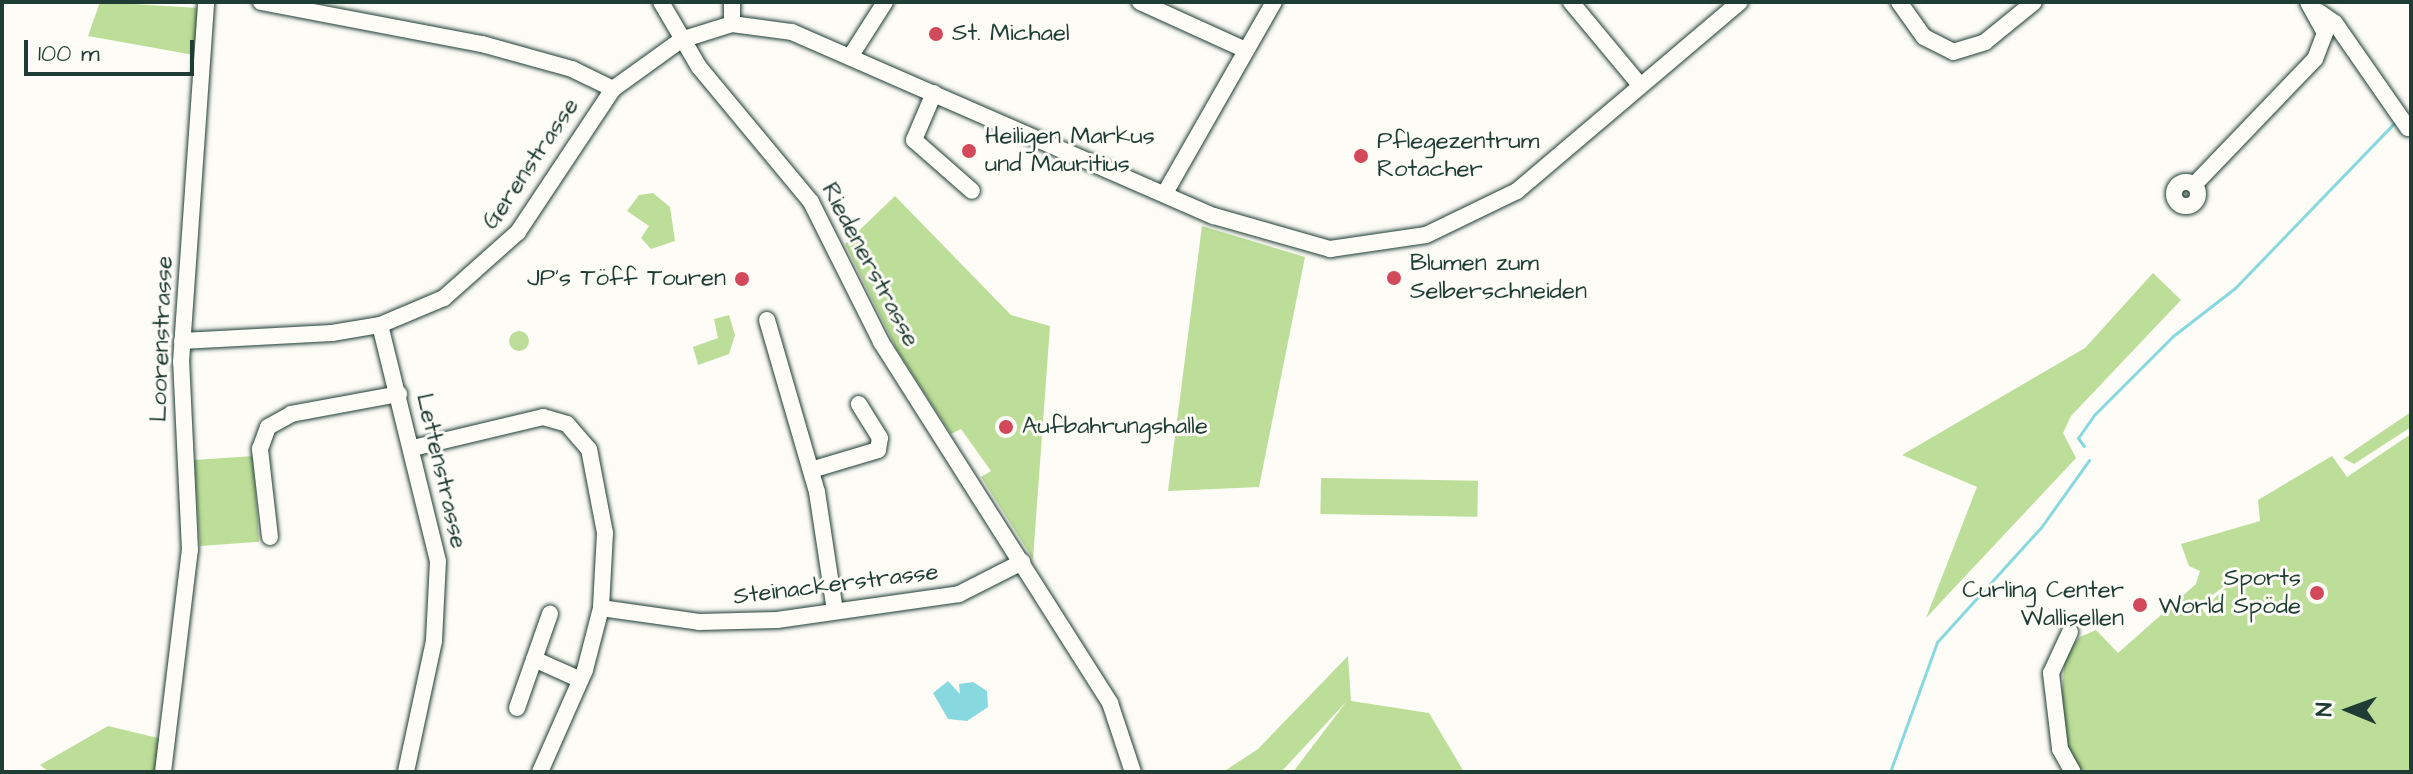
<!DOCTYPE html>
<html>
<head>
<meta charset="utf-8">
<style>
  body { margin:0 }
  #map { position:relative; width:2413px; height:774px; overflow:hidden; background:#fdfcf7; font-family:"Architects Daughter",sans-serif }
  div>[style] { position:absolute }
  .green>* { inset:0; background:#bcde98; transform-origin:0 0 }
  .round { border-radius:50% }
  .water>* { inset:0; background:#88d9df }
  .stream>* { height:3px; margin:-1.5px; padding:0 1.5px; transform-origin:1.5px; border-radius:1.5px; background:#88d9df }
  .roads { filter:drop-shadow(0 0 2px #1f3d34) drop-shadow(0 0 2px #1f3d34) }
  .minor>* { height:16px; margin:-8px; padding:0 8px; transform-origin:8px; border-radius:8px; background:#fdfcf7 }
  .minor>.ring { margin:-8px; padding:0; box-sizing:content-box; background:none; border:16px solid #fdfcf7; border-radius:50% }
  .dots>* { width:22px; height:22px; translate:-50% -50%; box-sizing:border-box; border:4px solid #fdfcf7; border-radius:50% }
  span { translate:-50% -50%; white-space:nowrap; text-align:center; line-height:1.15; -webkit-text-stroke:6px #fdfcf7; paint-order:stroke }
  .poi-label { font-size:24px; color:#1f3d34 }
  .left { translate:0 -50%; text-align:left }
  .right { translate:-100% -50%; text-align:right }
  .street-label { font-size:24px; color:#1f3d34 }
  .frame { position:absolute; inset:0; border:4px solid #1f3d34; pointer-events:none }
  .north { position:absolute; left:2309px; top:670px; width:80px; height:80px; -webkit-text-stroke:6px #fdfcf7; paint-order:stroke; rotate:271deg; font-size:22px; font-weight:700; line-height:32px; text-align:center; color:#1f3d34 }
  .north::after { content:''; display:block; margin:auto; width:28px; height:36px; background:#1f3d34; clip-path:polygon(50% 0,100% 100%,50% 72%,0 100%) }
  .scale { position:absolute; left:24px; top:40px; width:170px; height:36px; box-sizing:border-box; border:4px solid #1f3d34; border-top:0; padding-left:10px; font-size:24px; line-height:28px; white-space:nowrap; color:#1f3d34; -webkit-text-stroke:6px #fdfcf7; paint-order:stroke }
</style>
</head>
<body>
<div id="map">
  <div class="green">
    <div style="clip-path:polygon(100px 2px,199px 8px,194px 55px,88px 36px)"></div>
    <div style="clip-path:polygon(653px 193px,670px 207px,675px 241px,651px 249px,641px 238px,649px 226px,627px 211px,639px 195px)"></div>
    <div style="clip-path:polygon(895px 196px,1011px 315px,1050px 326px,1033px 559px,981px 477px,991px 471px,961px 429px,951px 434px,897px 350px,845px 244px)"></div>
    <div style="clip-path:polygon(1202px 226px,1305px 257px,1259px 487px,1168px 491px)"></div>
    <div style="clip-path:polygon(2153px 273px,2181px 300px,2071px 416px,2063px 433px,2076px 458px,1926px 618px,1977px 487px,1902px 455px,2085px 348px)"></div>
    <div style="clip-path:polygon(729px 315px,735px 335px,729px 354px,698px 365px,693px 347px,718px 338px,714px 319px)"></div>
    <div class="round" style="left:509px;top:331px;width:20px;height:20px"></div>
    <div style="clip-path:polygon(2411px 412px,2411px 427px,2354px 464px,2343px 458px)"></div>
    <div style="clip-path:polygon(evenodd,2411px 434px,2411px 772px,2082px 772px,2064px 743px,2062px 693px,2065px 655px,2080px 637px,2096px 630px,2118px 653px,2196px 584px,2200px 571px,2189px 566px,2181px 544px,2260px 521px,2258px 500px,2332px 456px,2347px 477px,2411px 434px,2238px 576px,2205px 607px,2209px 618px,2199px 605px,2238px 576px)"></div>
    <div style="left:253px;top:456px;width:86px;height:59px;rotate:86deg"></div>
    <div style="left:1321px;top:478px;width:157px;height:36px;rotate:1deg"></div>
    <div style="clip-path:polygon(1348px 656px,1351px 701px,1429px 713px,1464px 772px,1293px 772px,1347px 701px,1281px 772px,1223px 772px,1258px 749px)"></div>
    <div style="clip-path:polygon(108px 726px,162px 739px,156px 772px,49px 772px,40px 765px)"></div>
  </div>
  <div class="water">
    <div style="clip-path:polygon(948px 681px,960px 694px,959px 684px,973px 682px,987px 691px,988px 707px,967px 721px,948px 719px,933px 693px)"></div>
  </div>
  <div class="stream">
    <div style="left:2084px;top:446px;width:10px;rotate:-127deg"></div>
    <div style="left:2078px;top:438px;width:29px;rotate:-55deg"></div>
    <div style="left:2095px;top:414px;width:110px;rotate:-45deg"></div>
    <div style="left:2173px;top:336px;width:78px;rotate:-37.7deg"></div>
    <div style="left:2235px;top:288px;width:233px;rotate:-46deg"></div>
    <div style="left:1890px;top:772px;width:138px;rotate:-70.1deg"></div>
    <div style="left:1937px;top:642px;width:156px;rotate:-47.8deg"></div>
    <div style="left:2042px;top:526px;width:81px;rotate:-54.5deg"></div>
  </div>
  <div class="roads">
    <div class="minor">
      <div style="left:261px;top:2px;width:225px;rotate:10.8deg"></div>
      <div style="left:482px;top:44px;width:93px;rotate:15.5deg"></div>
      <div style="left:572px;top:69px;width:46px;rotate:26deg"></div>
      <div style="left:661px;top:2px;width:75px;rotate:59.7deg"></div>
      <div style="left:699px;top:67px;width:175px;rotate:50.3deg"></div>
      <div style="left:811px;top:202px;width:157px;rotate:63.4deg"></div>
      <div style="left:881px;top:342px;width:428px;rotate:57.6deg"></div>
      <div style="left:1110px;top:703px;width:73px;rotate:71.6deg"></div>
      <div style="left:1140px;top:2px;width:116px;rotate:24.4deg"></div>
      <div style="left:1571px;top:2px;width:108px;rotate:50.3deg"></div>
      <div style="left:1899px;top:2px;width:43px;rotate:54.5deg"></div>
      <div style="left:1924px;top:37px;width:33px;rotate:27deg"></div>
      <div style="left:1953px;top:52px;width:34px;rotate:-17deg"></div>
      <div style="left:1985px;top:42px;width:63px;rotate:-39.2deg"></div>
      <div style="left:2319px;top:12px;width:19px;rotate:35deg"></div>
      <div style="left:2335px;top:23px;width:128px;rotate:55.2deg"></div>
      <div style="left:732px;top:24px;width:22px;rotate:-90deg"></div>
      <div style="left:850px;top:57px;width:65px;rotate:-57.5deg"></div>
      <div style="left:934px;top:93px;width:51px;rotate:113.1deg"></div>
      <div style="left:914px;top:140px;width:77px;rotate:41.3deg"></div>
      <div class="ring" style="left:2174px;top:182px;width:8px;height:8px"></div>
      <div style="left:2194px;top:185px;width:175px;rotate:-46.2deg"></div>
      <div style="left:2315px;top:59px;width:28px;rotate:-69deg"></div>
      <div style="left:2325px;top:33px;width:35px;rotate:-119deg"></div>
      <div style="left:1165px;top:193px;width:220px;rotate:-60.3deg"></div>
      <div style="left:767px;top:320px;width:179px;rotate:73.8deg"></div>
      <div style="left:817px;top:492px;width:120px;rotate:81.4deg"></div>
      <div style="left:380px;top:325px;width:243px;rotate:76.2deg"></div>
      <div style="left:438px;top:561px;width:80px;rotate:92.9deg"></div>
      <div style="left:434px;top:641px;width:134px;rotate:102.1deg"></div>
      <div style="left:182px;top:341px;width:150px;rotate:-3.1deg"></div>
      <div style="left:332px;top:333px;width:49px;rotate:-9.5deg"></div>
      <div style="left:380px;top:325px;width:69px;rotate:-22.9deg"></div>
      <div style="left:444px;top:298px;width:99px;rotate:-41.7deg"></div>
      <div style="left:518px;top:232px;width:172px;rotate:-56.4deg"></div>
      <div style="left:613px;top:89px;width:84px;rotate:-35.8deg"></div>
      <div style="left:681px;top:40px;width:53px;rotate:-17.4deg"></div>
      <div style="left:732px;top:24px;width:61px;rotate:7.6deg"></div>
      <div style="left:792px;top:32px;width:460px;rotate:23.6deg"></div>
      <div style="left:1214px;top:216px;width:121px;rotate:15.9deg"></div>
      <div style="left:1330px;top:249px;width:97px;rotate:-8.3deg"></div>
      <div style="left:1426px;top:235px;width:101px;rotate:-25.8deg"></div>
      <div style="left:1517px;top:191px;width:292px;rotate:-40.3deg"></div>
      <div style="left:413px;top:448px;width:134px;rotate:-13.4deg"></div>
      <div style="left:543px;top:417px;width:25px;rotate:16deg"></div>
      <div style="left:567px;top:424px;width:33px;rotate:49deg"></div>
      <div style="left:589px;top:449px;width:86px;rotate:79.2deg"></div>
      <div style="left:605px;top:533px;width:75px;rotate:93.1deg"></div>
      <div style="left:601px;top:608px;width:64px;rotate:104.5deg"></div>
      <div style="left:585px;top:670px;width:111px;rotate:113.8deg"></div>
      <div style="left:811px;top:470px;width:70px;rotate:-16.6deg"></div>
      <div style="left:878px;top:450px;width:12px;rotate:-81deg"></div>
      <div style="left:880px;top:438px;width:40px;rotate:-122deg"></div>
      <div style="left:270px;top:537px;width:89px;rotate:-96.5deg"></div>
      <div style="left:260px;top:449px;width:23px;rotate:-70deg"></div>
      <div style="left:268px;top:427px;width:26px;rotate:-29deg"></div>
      <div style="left:291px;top:414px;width:110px;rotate:-10.5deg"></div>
      <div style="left:601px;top:608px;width:99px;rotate:8.1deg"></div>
      <div style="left:699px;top:622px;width:78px;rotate:-1.5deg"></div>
      <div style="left:777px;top:620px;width:184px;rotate:-8.1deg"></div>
      <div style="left:959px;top:594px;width:71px;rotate:-26.9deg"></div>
      <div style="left:2070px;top:632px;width:45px;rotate:114.9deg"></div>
      <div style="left:2051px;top:673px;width:77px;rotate:83.2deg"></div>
      <div style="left:2060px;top:749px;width:26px;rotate:61deg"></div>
      <div style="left:534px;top:659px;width:51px;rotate:24.1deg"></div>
      <div style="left:517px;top:708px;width:100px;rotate:-70.7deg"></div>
      <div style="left:163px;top:772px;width:224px;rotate:-83.1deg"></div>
      <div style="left:190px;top:550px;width:188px;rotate:-92.7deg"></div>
      <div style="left:181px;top:362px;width:361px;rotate:-86deg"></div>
    </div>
  </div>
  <div class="dots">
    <div style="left:936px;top:34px;background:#d1495b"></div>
    <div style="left:969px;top:151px;background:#d1495b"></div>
    <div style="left:1361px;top:156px;background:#d1495b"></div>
    <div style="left:1394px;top:278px;background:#d1495b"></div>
    <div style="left:742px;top:279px;background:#d1495b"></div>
    <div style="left:1006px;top:427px;background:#d1495b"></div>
    <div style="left:2317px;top:593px;background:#d1495b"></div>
    <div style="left:2140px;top:605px;background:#d1495b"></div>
  </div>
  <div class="poi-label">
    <span class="left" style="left:952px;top:34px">St. Michael</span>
    <span class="left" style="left:985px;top:151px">Heiligen Markus<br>und Mauritius</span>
    <span class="left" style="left:1377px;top:156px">Pflegezentrum<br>Rotacher</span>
    <span class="left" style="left:1410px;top:278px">Blumen zum<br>Selberschneiden</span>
    <span class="right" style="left:726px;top:279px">JP’s Töff Touren</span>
    <span class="left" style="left:1022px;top:427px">Aufbahrungshalle</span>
    <span class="right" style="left:2301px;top:593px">Sports<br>World Spöde</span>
    <span class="right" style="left:2124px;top:605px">Curling Center<br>Wallisellen</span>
  </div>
  <div class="street-label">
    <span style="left:531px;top:164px;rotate:-56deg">Gerenstrasse</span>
    <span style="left:870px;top:265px;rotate:62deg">Riedenerstrasse</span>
    <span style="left:162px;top:339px;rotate:-88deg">Loorenstrasse</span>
    <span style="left:441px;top:471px;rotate:77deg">Lettenstrasse</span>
    <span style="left:836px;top:585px;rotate:-7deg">Steinackerstrasse</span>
  </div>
  <div class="frame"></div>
  <div class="north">N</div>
  <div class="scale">100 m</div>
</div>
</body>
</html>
